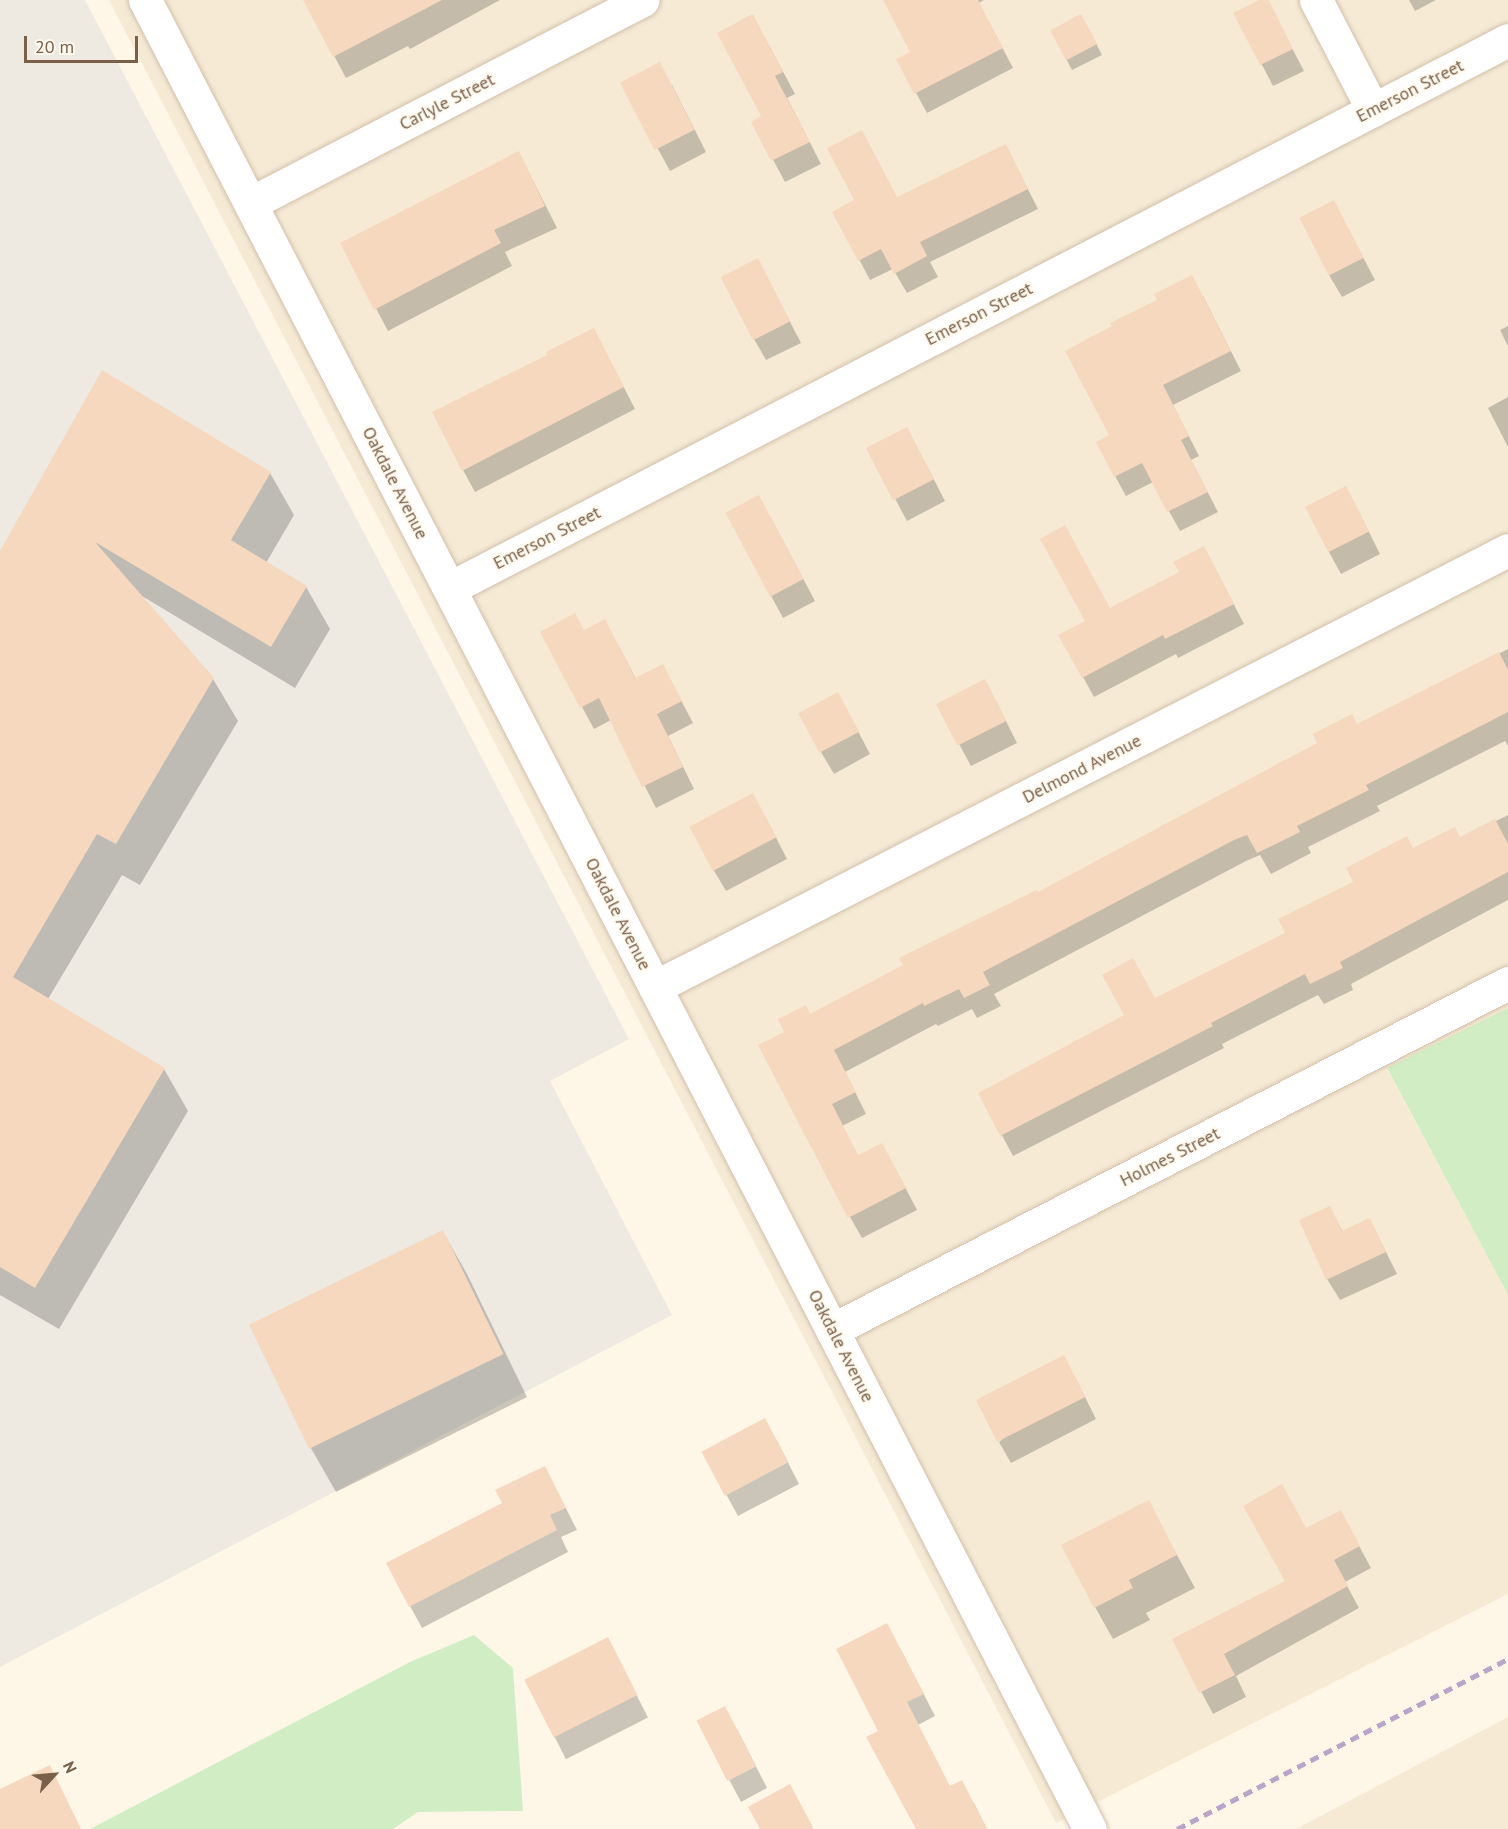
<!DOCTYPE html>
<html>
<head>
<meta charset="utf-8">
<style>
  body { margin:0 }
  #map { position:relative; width:1508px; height:1829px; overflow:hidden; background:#fef7e8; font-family:"PT Sans",sans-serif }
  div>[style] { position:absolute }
  .residential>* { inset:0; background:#f6ead5 }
  .industrial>* { inset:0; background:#eee9e1 }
  .green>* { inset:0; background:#d1edc4 }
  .shadow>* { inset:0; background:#0003; transform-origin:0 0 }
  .building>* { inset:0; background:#f5d8bd; transform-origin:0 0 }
  .roads { filter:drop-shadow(0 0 2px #d1c0ac) drop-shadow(0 0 2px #d1c0ac) }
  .minor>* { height:33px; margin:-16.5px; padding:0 16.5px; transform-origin:16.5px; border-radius:16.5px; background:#fff }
  .rail>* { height:4.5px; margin-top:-2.25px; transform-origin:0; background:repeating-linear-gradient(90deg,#bba4c9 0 9px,transparent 0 15px) }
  span { translate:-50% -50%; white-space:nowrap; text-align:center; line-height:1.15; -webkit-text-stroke:4.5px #fffaef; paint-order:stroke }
  .street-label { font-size:18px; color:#7a5f49 }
  .north { position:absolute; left:24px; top:1745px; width:60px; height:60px; -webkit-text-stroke:4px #fffaef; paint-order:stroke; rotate:64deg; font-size:16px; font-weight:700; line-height:24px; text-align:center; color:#7a5f49 }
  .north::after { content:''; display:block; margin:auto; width:21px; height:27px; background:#7a5f49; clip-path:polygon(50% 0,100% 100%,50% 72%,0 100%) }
  .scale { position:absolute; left:24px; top:36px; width:114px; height:27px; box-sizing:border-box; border:3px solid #7a5f49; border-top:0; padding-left:8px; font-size:18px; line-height:21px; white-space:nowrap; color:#7a5f49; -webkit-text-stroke:4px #fffaef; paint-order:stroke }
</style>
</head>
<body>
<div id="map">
  <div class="residential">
    <div style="clip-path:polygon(109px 0,1508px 0,1508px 1008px,1387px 1069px,1508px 1295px,1508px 1594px,1056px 1823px)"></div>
    <div style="clip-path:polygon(1508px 1717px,1508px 1829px,1296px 1829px)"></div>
  </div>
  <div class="industrial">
    <div style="clip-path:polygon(0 0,85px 0,629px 1039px,550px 1081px,672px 1315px,0 1667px)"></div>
  </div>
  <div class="green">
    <div style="clip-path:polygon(1508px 1008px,1508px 1295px,1387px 1068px)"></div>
    <div style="clip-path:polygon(474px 1635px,513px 1668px,523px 1811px,418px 1812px,393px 1829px,90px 1829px,410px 1662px)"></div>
  </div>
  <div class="shadow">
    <div style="clip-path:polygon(312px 0,500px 0,410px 49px,408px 46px,346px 78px,306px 3px)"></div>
    <div style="clip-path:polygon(885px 0,984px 0,979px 3px,1013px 68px,927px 113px,898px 60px,912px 52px)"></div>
    <div style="clip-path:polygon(1262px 0,1267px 0,1304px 71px,1273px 86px,1235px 13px)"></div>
    <div style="clip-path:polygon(1409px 0,1436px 0,1415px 11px)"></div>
    <div style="clip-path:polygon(1087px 26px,1102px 55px,1072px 70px,1051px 30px)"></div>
    <div style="clip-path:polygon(765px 38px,795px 94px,787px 98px,821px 164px,785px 182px,753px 122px,763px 117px)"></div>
    <div style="clip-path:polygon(622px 83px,672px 85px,706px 152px,670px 171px)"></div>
    <div style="clip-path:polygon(1006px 146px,1038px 209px,930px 262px,938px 277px,907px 293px,893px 269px,870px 280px,834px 212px,897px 199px)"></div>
    <div style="clip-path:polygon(519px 153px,557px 228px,505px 252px,512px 266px,388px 331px,342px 244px)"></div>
    <div style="clip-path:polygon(1334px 202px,1375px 280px,1342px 297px,1329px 275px)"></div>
    <div style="clip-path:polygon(758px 260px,801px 343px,766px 360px,754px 339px)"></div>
    <div style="clip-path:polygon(1203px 296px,1241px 371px,1173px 405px,1199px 456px,1191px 460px,1218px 512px,1180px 531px,1153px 482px,1126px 496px,1115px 476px,1111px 436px)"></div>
    <div style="clip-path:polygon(1508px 326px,1508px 346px,1500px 330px)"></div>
    <div style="clip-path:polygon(605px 351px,635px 409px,475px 492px,463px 470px)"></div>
    <div style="clip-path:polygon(1508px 397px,1508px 447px,1488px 408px)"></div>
    <div style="clip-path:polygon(868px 448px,919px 451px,945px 501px,907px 521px)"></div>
    <div style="clip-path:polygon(270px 473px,294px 515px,266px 563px,306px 587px,330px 629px,295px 688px,142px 596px,213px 679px,238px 721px,140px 885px,122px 875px,48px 999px,164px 1069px,188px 1111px,59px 1329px,0 1295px,0 554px)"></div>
    <div style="clip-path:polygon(1358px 510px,1380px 554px,1341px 574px,1329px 552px)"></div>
    <div style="clip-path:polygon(727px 514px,771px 518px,815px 601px,783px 618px)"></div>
    <div style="clip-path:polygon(1215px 568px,1244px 624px,1178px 658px,1176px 654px,1094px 697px,1083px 677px)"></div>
    <div style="clip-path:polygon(585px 632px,617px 643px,636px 679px,674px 687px,693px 723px,668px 736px,694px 789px,656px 808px,611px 720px,594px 729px,542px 633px)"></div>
    <div style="clip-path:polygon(1508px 649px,1508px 746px,1505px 741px,1377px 806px,1380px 811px,1308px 847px,1311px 853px,1271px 874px,1260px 855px,1246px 861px,994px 994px,1001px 1006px,977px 1018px,972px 1009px,938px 1026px,936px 1024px,845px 1072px,866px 1114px,842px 1126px,858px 1157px,894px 1166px,917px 1210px,862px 1238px,850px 1217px,787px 1032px,810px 1016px,1037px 894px)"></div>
    <div style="clip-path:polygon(997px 703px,1017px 743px,971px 766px,938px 705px)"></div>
    <div style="clip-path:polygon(850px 716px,870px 754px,834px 774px,821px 752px)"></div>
    <div style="clip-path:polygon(1508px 815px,1508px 900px,1351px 984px,1353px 990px,1324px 1004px,1318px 995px,1222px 1044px,1224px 1048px,1013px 1156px,980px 1094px,1155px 1000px,1287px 934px,1355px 883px,1413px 850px,1460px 839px)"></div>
    <div style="clip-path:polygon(765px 816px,787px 859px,726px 891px,713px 869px)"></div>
    <div style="clip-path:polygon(1330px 1208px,1343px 1232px,1370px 1220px,1397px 1274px,1340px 1300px,1327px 1279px)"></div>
    <div style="clip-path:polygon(443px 1232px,467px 1274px,527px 1397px,336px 1492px,312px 1450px,251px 1327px)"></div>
    <div style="clip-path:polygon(1076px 1379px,1096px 1419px,1011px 1463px,999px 1442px)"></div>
    <div style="clip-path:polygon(777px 1441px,799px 1484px,738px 1516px,703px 1452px)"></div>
    <div style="clip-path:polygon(545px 1467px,577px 1530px,561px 1537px,568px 1552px,422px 1628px,410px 1606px,504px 1503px)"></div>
    <div style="clip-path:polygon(1148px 1502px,1195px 1588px,1146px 1613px,1150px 1620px,1113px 1639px,1095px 1607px)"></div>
    <div style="clip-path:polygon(1306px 1530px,1352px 1533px,1371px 1568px,1345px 1582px,1359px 1608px,1236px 1676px,1246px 1697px,1213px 1714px,1174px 1640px,1287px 1582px)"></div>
    <div style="left:608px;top:1639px;width:88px;height:92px;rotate:63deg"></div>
    <div style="clip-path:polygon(899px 1646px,935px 1716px,918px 1725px,950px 1788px,974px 1803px,987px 1829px,916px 1829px,880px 1732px)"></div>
    <div style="clip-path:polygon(698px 1721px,737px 1729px,767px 1788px,741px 1802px)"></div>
  </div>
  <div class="building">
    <div style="clip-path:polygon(303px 0,442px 0,333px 57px)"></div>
    <div style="clip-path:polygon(883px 0,978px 0,1003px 48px,914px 94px,896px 59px,910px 52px)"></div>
    <div style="clip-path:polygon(1259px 0,1269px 0,1293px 49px,1260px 65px,1233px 13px)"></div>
    <div style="clip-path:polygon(753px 14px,783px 72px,775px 76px,810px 142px,771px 161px,751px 122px,761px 116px,717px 33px)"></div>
    <div style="left:1081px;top:14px;width:34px;height:35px;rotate:62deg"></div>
    <div style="left:660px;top:62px;width:76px;height:45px;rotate:63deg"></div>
    <div style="clip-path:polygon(862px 130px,897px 197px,1006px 144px,1028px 189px,920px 242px,927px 256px,894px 274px,881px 249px,858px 261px,832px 212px,854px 200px,827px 148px)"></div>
    <div style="clip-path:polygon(519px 151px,545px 206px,494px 230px,501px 243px,374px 310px,340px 243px)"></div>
    <div style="left:1334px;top:200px;width:65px;height:39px;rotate:63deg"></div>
    <div style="left:758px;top:258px;width:71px;height:42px;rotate:63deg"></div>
    <div style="clip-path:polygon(1192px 275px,1231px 351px,1163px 385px,1189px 436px,1181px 440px,1208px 492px,1167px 512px,1142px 463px,1114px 477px,1096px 442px,1109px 435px,1065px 351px,1112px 326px,1110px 323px,1157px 300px,1154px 294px)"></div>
    <div style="clip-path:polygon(594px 328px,624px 387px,462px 471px,432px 412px,547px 355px,546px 352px)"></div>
    <div style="clip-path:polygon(102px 370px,271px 472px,231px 540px,307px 586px,271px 647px,95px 542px,214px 678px,116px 844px,97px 834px,13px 977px,165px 1068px,35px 1288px,0 1267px,0 551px)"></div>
    <div style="left:907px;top:427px;width:59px;height:46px;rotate:63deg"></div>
    <div style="left:1346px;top:486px;width:51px;height:46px;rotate:63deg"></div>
    <div style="left:759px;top:495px;width:95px;height:38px;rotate:62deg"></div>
    <div style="clip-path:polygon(1065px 525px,1110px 608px,1179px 572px,1173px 562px,1204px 546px,1234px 604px,1165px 639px,1163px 635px,1082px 678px,1058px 635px,1085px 621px,1040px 539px)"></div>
    <div style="clip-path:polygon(575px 613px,584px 630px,605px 619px,635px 678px,663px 664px,682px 701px,657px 714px,683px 767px,642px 787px,599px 698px,580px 708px,540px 632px)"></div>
    <div style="clip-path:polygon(1499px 652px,1508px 670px,1508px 712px,1366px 785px,1369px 790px,1297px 826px,1300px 832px,1257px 853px,1247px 835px,1234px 840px,983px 972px,990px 985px,964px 998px,959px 989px,924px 1006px,923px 1003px,834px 1050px,856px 1092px,832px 1104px,858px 1155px,882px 1143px,906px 1188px,848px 1218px,758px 1045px,784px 1032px,778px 1019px,806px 1005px,810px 1014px,903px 965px,899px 958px,1036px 890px,1038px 892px,1317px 743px,1313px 734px,1352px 714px,1357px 724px)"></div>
    <div style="left:985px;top:679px;width:47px;height:55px;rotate:63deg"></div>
    <div style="left:838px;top:692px;width:45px;height:45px;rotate:62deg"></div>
    <div style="left:753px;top:793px;width:50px;height:72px;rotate:62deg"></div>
    <div style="clip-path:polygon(1495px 819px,1508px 844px,1508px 872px,1340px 962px,1343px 968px,1310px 984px,1305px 974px,1211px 1023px,1213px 1026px,1000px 1136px,978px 1093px,1124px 1015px,1102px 975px,1133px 958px,1155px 998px,1285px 933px,1278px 919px,1353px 882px,1346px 868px,1407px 836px,1413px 848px,1455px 827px,1460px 837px)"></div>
    <div style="clip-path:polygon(1330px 1206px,1342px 1231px,1370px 1218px,1386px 1252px,1326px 1280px,1299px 1220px)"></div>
    <div style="left:443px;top:1230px;width:138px;height:216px;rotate:64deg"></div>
    <div style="left:1064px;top:1355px;width:47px;height:99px;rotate:63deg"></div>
    <div style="left:765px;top:1418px;width:50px;height:72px;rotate:62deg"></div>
    <div style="clip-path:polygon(545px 1466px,566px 1508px,550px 1515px,557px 1530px,409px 1607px,386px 1563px,502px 1503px,495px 1490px)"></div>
    <div style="clip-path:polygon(1282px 1484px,1306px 1528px,1341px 1510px,1360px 1546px,1334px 1560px,1348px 1586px,1224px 1654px,1235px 1675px,1199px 1693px,1172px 1639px,1285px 1581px,1243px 1506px)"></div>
    <div style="clip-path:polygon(1149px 1500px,1177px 1555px,1129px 1580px,1133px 1588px,1094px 1608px,1061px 1545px)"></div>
    <div style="clip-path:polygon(887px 1623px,924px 1694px,907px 1702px,950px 1786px,962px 1780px,987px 1829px,916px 1829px,866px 1737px,878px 1731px,836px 1649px)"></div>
    <div style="left:608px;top:1637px;width:65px;height:94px;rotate:63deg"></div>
    <div style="left:725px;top:1706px;width:68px;height:32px;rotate:63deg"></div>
    <div style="clip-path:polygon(50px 1765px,81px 1829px,0 1829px,0 1789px)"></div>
    <div style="clip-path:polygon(790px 1784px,814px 1829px,760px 1829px,748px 1807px)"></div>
  </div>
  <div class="roads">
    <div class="minor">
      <div style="left:145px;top:0;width:2059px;rotate:62.68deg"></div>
      <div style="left:1316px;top:0;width:124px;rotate:62.6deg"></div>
      <div style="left:251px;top:203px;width:441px;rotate:-27.4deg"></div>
      <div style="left:450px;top:588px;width:1191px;rotate:-27.38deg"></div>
      <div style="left:655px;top:987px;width:958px;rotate:-27.13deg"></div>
      <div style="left:832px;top:1330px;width:760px;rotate:-27.17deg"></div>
    </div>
  </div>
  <div class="rail">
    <div style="left:1177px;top:1829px;width:372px;rotate:-27.2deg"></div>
  </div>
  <div class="street-label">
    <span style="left:1410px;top:91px;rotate:-27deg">Emerson Street</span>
    <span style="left:447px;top:102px;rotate:-27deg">Carlyle Street</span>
    <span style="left:979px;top:314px;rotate:-27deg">Emerson Street</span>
    <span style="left:395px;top:483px;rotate:63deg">Oakdale Avenue</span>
    <span style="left:547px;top:538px;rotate:-27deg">Emerson Street</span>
    <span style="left:1082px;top:769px;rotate:-27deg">Delmond Avenue</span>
    <span style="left:618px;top:914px;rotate:63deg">Oakdale Avenue</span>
    <span style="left:1170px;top:1157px;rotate:-27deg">Holmes Street</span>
    <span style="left:841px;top:1346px;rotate:63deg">Oakdale Avenue</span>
  </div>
  <div class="north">N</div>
  <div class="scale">20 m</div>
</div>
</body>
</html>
